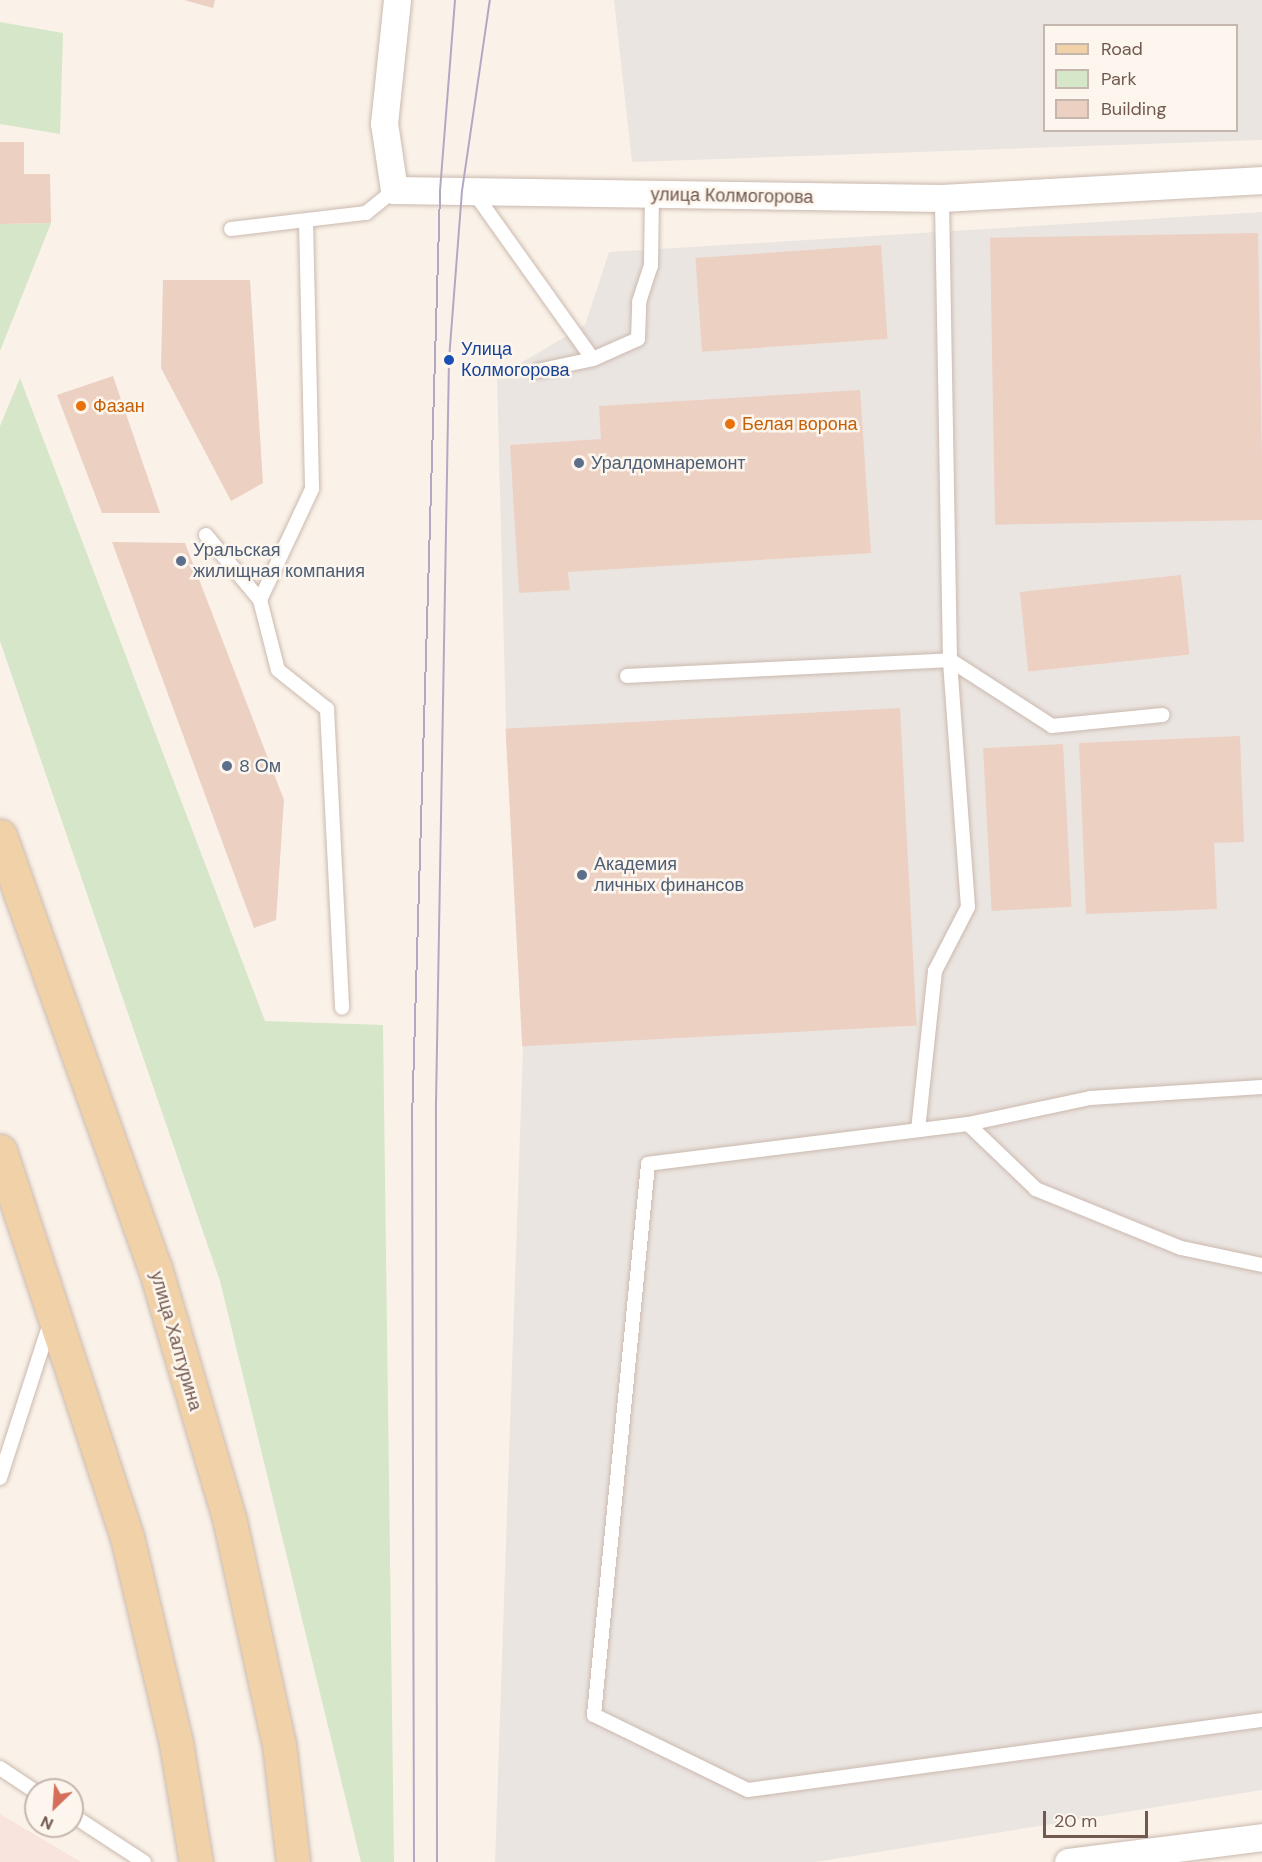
<!DOCTYPE html>
<html>
<head>
<meta charset="utf-8">
<style>
  body { margin:0 }
  #map { position:relative; width:1262px; height:1862px; overflow:hidden; background:#faf2e8; font-family:"DM Sans",sans-serif }
  div>[style] { position:absolute }
  .commercial>* { inset:0; background:#f9e3dd }
  .industrial>* { inset:0; background:#ebe5e1 }
  .green>* { inset:0; background:#d6e6c8 }
  .building>* { inset:0; background:#ecd0c2; transform-origin:0 0 }
  .roads { filter:drop-shadow(0 0 2px #cbb9af) drop-shadow(0 0 2px #cbb9af) }
  .lane>* { height:14px; margin:-7px; padding:0 7px; transform-origin:7px; border-radius:7px; background:#fff }
  .street>* { height:27px; margin:-13.5px; padding:0 13.5px; transform-origin:13.5px; border-radius:13.5px; background:#fff }
  .primary>* { height:33px; margin:-16.5px; padding:0 16.5px; transform-origin:16.5px; border-radius:16.5px; background:#f1d1a8 }
  .tram>* { height:1.5px; margin:-0.75px; padding:0 0.75px; transform-origin:0.75px; border-radius:0.75px; background:#b4a7c2 }
  .dots>* { width:16px; height:16px; translate:-50% -50%; box-sizing:border-box; border:3px solid #fdf6ee; border-radius:50% }
  span { translate:-50% -50%; white-space:nowrap; text-align:center; line-height:1.15; -webkit-text-stroke:5px #fdf6ee; paint-order:stroke }
  .street-label { font-size:18px; color:#71594f }
  .transit-label { font-size:18px; color:#164399 }
  .left { translate:0 -50%; text-align:left }
  .food-label { font-size:18px; color:#c56008 }
  .service-label { font-size:18px; color:#4e5e75 }
  .legend { position:absolute; left:1043px; top:24px; width:195px; height:108px; box-sizing:border-box; background:#fdf6ee; border:2px solid #c5b7ae; margin:0; padding:8px 10px; list-style:none; font-size:18px; color:#71594f }
  .legend li { display:flex; align-items:center; gap:12px; height:30px }
  .legend b { width:30px; border:2px solid #c5b7ae }
  .north { position:absolute; left:24px; top:1778px; width:60px; height:60px; box-sizing:border-box; background:#fdf6ee; border:2px solid #c5b7ae; border-radius:50%; rotate:205deg; font-size:16px; font-weight:700; line-height:24px; text-align:center; color:#71594f }
  .north::after { content:''; display:block; margin:auto; width:21px; height:27px; background:#d56e5b; clip-path:polygon(50% 0,100% 100%,50% 72%,0 100%) }
  .scale { position:absolute; left:1043px; top:1811px; width:105px; height:27px; box-sizing:border-box; border:3px solid #71594f; border-top:0; padding-left:8px; font-size:18px; line-height:21px; white-space:nowrap; color:#71594f; -webkit-text-stroke:4px #fdf6ee; paint-order:stroke }
</style>
</head>
<body>
<div id="map">
  <div class="commercial">
    <div style="clip-path:polygon(0 1813px,0 1814px,81px 1862px,0 1862px)"></div>
  </div>
  <div class="industrial">
    <div style="clip-path:polygon(evenodd,614px 0,1262px 0,1262px 140px,632px 162px,614px 0,1044px 26px,1236px 26px,1236px 130px,1044px 130px,1044px 26px)"></div>
    <div style="clip-path:polygon(1262px 212px,1262px 1790px,816px 1862px,495px 1862px,523px 1046px,506px 728px,497px 377px,585px 325px,609px 252px)"></div>
  </div>
  <div class="green">
    <div style="clip-path:polygon(0 22px,63px 33px,60px 134px,0 124px)"></div>
    <div style="clip-path:polygon(51px 223px,0 351px,0 224px)"></div>
    <div style="clip-path:polygon(20px 378px,265px 1021px,383px 1025px,394px 1862px,361px 1862px,220px 1281px,0 641px,0 426px)"></div>
  </div>
  <div class="building">
    <div style="clip-path:polygon(184px 0,215px 0,213px 8px)"></div>
    <div style="clip-path:polygon(0 142px,24px 142px,24px 174px,50px 174px,51px 223px,0 224px)"></div>
    <div style="left:1258px;top:233px;width:287px;height:268px;rotate:89deg"></div>
    <div style="left:881px;top:245px;width:94px;height:186px;rotate:86deg"></div>
    <div style="clip-path:polygon(163px 280px,250px 280px,263px 483px,231px 501px,161px 368px)"></div>
    <div style="clip-path:polygon(113px 376px,160px 513px,102px 513px,57px 395px)"></div>
    <div style="clip-path:polygon(860px 390px,871px 553px,568px 572px,570px 590px,519px 593px,510px 445px,601px 439px,599px 406px)"></div>
    <div style="clip-path:polygon(112px 542px,185px 543px,284px 800px,276px 920px,254px 928px)"></div>
    <div style="left:1181px;top:575px;width:80px;height:162px;rotate:84deg"></div>
    <div style="left:900px;top:708px;width:318px;height:395px;rotate:87deg"></div>
    <div style="clip-path:polygon(1240px 736px,1244px 842px,1214px 843px,1217px 909px,1086px 914px,1079px 743px)"></div>
    <div style="left:1063px;top:744px;width:163px;height:80px;rotate:87deg"></div>
  </div>
  <div class="roads">
    <div class="lane">
      <div style="left:473px;top:191px;width:206px;rotate:54.5deg"></div>
      <div style="left:306px;top:221px;width:268px;rotate:88.7deg"></div>
      <div style="left:312px;top:489px;width:123px;rotate:115.1deg"></div>
      <div style="left:260px;top:600px;width:72px;rotate:75.6deg"></div>
      <div style="left:278px;top:670px;width:63px;rotate:38.5deg"></div>
      <div style="left:327px;top:709px;width:299px;rotate:87.1deg"></div>
      <div style="left:231px;top:229px;width:136px;rotate:-6.8deg"></div>
      <div style="left:366px;top:213px;width:36px;rotate:-39deg"></div>
      <div style="left:537px;top:371px;width:57px;rotate:-12.1deg"></div>
      <div style="left:593px;top:359px;width:49px;rotate:-24deg"></div>
      <div style="left:638px;top:339px;width:37px;rotate:-88deg"></div>
      <div style="left:639px;top:302px;width:38px;rotate:-72deg"></div>
      <div style="left:651px;top:266px;width:71px;rotate:-89.2deg"></div>
      <div style="left:206px;top:535px;width:85px;rotate:50.3deg"></div>
      <div style="left:627px;top:676px;width:323px;rotate:-2.8deg"></div>
      <div style="left:950px;top:660px;width:121px;rotate:32.9deg"></div>
      <div style="left:1052px;top:726px;width:111px;rotate:-5.7deg"></div>
      <div style="left:968px;top:1124px;width:125px;rotate:-12deg"></div>
      <div style="left:1090px;top:1098px;width:172px;rotate:-3.7deg"></div>
      <div style="left:918px;top:1130px;width:160px;rotate:-83.9deg"></div>
      <div style="left:935px;top:971px;width:72px;rotate:-62.7deg"></div>
      <div style="left:968px;top:907px;width:248px;rotate:-94.2deg"></div>
      <div style="left:950px;top:660px;width:462px;rotate:-91deg"></div>
      <div style="left:1262px;top:1265px;width:83px;rotate:-168.1deg"></div>
      <div style="left:1181px;top:1248px;width:157px;rotate:-157.9deg"></div>
      <div style="left:1036px;top:1189px;width:94px;rotate:-136.3deg"></div>
      <div style="left:968px;top:1124px;width:322px;rotate:172.9deg"></div>
      <div style="left:648px;top:1164px;width:554px;rotate:95.6deg"></div>
      <div style="left:594px;top:1715px;width:171px;rotate:26deg"></div>
      <div style="left:748px;top:1790px;width:519px;rotate:-7.76deg"></div>
      <div style="left:0;top:1478px;width:163px;rotate:-72.1deg"></div>
      <div style="left:0;top:1768px;width:43px;rotate:33.7deg"></div>
      <div style="left:72px;top:1815px;width:86px;rotate:33.1deg"></div>
    </div>
    <div class="street">
      <div style="left:397px;top:0;width:124px;rotate:96deg"></div>
      <div style="left:384px;top:123px;width:68px;rotate:81.5deg"></div>
      <div style="left:394px;top:190px;width:548px;rotate:0.84deg"></div>
      <div style="left:942px;top:198px;width:321px;rotate:-3.2deg"></div>
      <div style="left:1068px;top:1862px;width:196px;rotate:-7.3deg"></div>
    </div>
    <div class="primary">
      <div style="left:0;top:836px;width:459px;rotate:70.3deg"></div>
      <div style="left:155px;top:1268px;width:265px;rotate:73.5deg"></div>
      <div style="left:230px;top:1522px;width:227px;rotate:77.6deg"></div>
      <div style="left:279px;top:1744px;width:119px;rotate:83.2deg"></div>
      <div style="left:0;top:1151px;width:406px;rotate:71.8deg"></div>
      <div style="left:127px;top:1537px;width:212px;rotate:76.6deg"></div>
      <div style="left:176px;top:1743px;width:121px;rotate:80.5deg"></div>
    </div>
  </div>
  <div class="tram">
    <div style="left:414px;top:1862px;width:742px;rotate:-90.15deg"></div>
    <div style="left:412px;top:1120px;width:929px;rotate:-88.27deg"></div>
    <div style="left:440px;top:191px;width:192px;rotate:-85.5deg"></div>
    <div style="left:437px;top:1862px;width:758px;rotate:-90.08deg"></div>
    <div style="left:436px;top:1104px;width:744px;rotate:-89deg"></div>
    <div style="left:449px;top:360px;width:169px;rotate:-85.6deg"></div>
    <div style="left:462px;top:191px;width:193px;rotate:-81.7deg"></div>
  </div>
  <div class="dots">
    <div style="left:449px;top:360px;background:#1a4fb4"></div>
    <div style="left:81px;top:406px;background:#e8710a"></div>
    <div style="left:730px;top:424px;background:#e8710a"></div>
    <div style="left:579px;top:463px;background:#5c6f8a"></div>
    <div style="left:181px;top:561px;background:#5c6f8a"></div>
    <div style="left:227px;top:766px;background:#5c6f8a"></div>
    <div style="left:582px;top:875px;background:#5c6f8a"></div>
  </div>
  <div class="street-label">
    <span style="left:732px;top:196px;rotate:1deg">улица Колмогорова</span>
    <span style="left:176px;top:1341px;rotate:74deg">улица Халтурина</span>
  </div>
  <div class="transit-label">
    <span class="left" style="left:461px;top:360px">Улица<br>Колмогорова</span>
  </div>
  <div class="food-label">
    <span class="left" style="left:93px;top:406px">Фазан</span>
    <span class="left" style="left:742px;top:424px">Белая ворона</span>
  </div>
  <div class="service-label">
    <span class="left" style="left:591px;top:463px">Уралдомнаремонт</span>
    <span class="left" style="left:193px;top:561px">Уральская<br>жилищная компания</span>
    <span class="left" style="left:239px;top:766px">8 Ом</span>
    <span class="left" style="left:594px;top:875px">Академия<br>личных финансов</span>
  </div>
  <ul class="legend">
  <li><b style="height:8px;background:#f1d1a8"></b>Road</li>
  <li><b style="height:16px;background:#d6e6c8"></b>Park</li>
  <li><b style="height:16px;background:#ecd0c2"></b>Building</li>
  </ul>
  <div class="north">N</div>
  <div class="scale">20 m</div>
</div>
</body>
</html>
